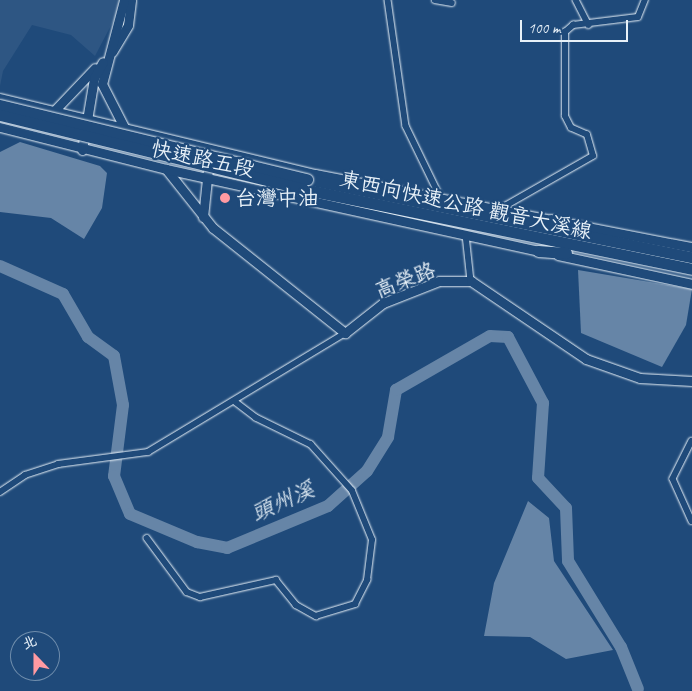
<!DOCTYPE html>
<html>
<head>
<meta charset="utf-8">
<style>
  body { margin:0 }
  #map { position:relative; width:692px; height:691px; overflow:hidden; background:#1f4a7a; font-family:Caveat,"LXGW WenKai TC",sans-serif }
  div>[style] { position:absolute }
  .built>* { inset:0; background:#2e5683 }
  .water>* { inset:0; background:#6685a7 }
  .river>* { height:12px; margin:-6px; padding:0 6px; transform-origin:6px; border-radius:6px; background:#6685a7 }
  .roads { filter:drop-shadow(0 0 1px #e8f1f8) drop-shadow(0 0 1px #e8f1f8) }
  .street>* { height:5.5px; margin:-2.75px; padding:0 2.75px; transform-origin:2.75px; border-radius:2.75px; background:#1f4a7a }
  .secondary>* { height:9px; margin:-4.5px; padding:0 4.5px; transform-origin:4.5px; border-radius:4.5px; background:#1f4a7a }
  .primary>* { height:9px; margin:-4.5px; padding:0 4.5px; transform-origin:4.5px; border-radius:4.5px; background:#1f4a7a }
  .highway>* { height:11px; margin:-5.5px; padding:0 5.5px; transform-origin:5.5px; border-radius:5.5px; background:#1f4a7a }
  .bridges { filter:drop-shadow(0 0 1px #e8f1f8) drop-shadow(0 0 1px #e8f1f8) }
  .highway-bridge>* { height:11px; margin:-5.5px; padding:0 5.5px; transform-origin:5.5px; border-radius:5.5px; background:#1f4a7a }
  .dots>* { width:14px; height:14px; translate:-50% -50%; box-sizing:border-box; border:2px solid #1f4a7a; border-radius:50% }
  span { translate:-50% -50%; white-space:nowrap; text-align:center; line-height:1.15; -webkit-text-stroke:4.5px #1f4a7a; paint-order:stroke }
  .street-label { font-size:21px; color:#e8f1f8 }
  .poi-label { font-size:21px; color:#e8f1f8 }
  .left { translate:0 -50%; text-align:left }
  .water-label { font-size:22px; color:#d4e1ec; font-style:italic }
  .north { position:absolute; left:10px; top:631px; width:50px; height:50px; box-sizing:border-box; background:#1f4a7a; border:1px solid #6f8dac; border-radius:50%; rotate:338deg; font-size:14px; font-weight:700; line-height:20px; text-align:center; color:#e8f1f8 }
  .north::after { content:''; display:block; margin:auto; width:18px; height:22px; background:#ff9aa2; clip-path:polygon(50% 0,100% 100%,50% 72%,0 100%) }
  .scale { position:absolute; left:520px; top:20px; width:108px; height:22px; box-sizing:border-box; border:2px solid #e8f1f8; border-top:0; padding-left:6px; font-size:15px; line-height:18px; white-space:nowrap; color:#e8f1f8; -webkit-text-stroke:4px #1f4a7a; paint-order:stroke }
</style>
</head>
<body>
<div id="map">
  <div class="built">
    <div style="clip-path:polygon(0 0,119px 0,118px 12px,95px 56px,71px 35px,32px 25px,3px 71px,0 86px)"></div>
  </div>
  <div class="water">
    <div style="clip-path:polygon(20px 142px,100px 166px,107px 173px,102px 208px,84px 239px,51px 218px,0 212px,0 152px)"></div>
    <div style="clip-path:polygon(578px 270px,692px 289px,686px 325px,662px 367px,581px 333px)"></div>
    <div style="clip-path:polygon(528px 501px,549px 518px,554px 561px,613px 650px,566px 659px,530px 637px,484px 636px,494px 583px)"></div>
  </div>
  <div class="river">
    <div style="left:0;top:266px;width:69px;rotate:24deg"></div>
    <div style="left:63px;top:294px;width:50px;rotate:59.8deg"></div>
    <div style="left:88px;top:337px;width:32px;rotate:36deg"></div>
    <div style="left:114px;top:356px;width:50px;rotate:79.6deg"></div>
    <div style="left:123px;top:405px;width:72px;rotate:97.2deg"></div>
    <div style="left:114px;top:476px;width:41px;rotate:67.2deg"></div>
    <div style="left:130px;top:514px;width:73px;rotate:22.7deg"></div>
    <div style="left:197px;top:542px;width:31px;rotate:11deg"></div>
    <div style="left:227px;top:548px;width:109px;rotate:-22.6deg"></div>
    <div style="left:328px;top:506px;width:52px;rotate:-41.9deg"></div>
    <div style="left:367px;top:471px;width:40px;rotate:-58deg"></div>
    <div style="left:388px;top:437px;width:48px;rotate:-80.3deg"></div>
    <div style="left:396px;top:390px;width:108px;rotate:-29.9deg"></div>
    <div style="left:490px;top:336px;width:18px;rotate:3deg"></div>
    <div style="left:508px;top:337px;width:75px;rotate:62.1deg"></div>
    <div style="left:543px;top:403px;width:75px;rotate:93.8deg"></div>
    <div style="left:538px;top:478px;width:41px;rotate:47deg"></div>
    <div style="left:566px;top:508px;width:53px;rotate:87.8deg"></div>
    <div style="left:568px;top:561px;width:101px;rotate:58.4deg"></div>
    <div style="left:621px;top:647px;width:45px;rotate:68deg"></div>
  </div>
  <div class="roads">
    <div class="street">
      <div style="left:388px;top:0;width:127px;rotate:81.9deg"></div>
      <div style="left:406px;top:126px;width:80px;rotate:64.1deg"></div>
      <div style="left:435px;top:0;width:17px;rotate:10deg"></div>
      <div style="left:576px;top:0;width:28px;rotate:63deg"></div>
      <div style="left:500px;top:209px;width:107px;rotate:-29.7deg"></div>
      <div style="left:593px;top:156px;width:22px;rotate:-106deg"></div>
      <div style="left:587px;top:135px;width:17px;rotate:-156deg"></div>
      <div style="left:571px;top:128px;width:13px;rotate:-117deg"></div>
      <div style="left:565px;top:116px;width:84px;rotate:-90deg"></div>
      <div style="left:565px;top:32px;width:11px;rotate:-41deg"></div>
      <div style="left:573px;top:25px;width:65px;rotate:-7deg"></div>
      <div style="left:638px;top:17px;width:18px;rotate:-68deg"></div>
      <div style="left:466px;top:235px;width:46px;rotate:83.8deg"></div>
      <div style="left:692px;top:441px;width:42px;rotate:116.6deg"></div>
      <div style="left:673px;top:479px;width:46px;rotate:65.7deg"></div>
      <div style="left:0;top:492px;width:30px;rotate:-34deg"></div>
      <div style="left:25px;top:475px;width:35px;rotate:-18deg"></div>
      <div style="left:58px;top:464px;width:91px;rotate:-7.6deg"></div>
      <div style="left:148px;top:452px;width:230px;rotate:-31.1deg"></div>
      <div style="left:147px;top:538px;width:67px;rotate:53.5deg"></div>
      <div style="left:187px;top:592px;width:14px;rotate:21deg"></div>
      <div style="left:200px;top:597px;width:78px;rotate:-12.6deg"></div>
      <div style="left:276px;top:580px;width:32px;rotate:51deg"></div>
      <div style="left:296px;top:605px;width:23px;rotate:29deg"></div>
      <div style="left:316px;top:616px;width:41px;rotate:-17.1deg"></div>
      <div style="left:355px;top:604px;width:27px;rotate:-63deg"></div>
      <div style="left:367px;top:580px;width:40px;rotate:-82.9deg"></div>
      <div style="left:372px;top:540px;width:53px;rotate:-112.2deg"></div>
      <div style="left:352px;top:491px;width:62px;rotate:-131.7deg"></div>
      <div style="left:311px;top:445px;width:61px;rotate:-153.9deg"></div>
      <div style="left:256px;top:418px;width:25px;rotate:-143deg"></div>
    </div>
    <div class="secondary">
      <div style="left:112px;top:52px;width:31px;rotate:-59deg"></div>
      <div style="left:128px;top:25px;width:25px;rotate:-83deg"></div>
      <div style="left:54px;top:111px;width:59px;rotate:-46.4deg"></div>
      <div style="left:124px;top:127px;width:48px;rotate:-117.1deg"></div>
      <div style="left:102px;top:84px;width:87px;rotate:-75.3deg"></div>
      <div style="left:82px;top:150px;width:73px;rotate:-80.5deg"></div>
      <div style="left:94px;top:78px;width:18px;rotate:-61deg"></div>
      <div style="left:166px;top:169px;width:75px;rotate:51.5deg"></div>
      <div style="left:213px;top:228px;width:169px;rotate:38.5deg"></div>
      <div style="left:345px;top:333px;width:48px;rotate:-38.3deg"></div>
      <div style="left:383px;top:303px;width:60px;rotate:-21.4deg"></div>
      <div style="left:439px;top:281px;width:32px"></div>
      <div style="left:471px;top:281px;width:139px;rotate:34.1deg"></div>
      <div style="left:586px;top:359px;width:57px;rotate:19.4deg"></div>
      <div style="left:640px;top:378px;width:52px;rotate:3.3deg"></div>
      <div style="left:203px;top:217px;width:57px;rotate:-84deg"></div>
    </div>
    <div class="primary">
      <div style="left:0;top:98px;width:324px;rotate:13.6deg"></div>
      <div style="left:315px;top:174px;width:384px;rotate:11deg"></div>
      <div style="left:0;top:127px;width:171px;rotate:14.2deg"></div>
      <div style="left:166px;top:169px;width:386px;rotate:12.4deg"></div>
      <div style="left:558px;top:255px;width:137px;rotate:12.2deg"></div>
    </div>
    <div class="highway">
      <div style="left:307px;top:179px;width:393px;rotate:11.5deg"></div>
      <div style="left:303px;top:189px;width:397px;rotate:11.6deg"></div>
      <div style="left:551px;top:220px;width:20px;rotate:18deg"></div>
      <div style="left:538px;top:251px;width:28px;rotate:4deg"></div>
    </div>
  </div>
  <div class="bridges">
    <div class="highway-bridge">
      <div style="left:0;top:105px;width:316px;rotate:13.6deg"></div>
      <div style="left:0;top:115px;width:312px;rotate:13.7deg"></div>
    </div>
  </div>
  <div class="dots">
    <div style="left:225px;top:198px;background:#ff9aa2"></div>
  </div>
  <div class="street-label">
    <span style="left:203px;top:159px;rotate:12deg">快速路五段</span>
    <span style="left:466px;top:205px;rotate:12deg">東西向快速公路 觀音大溪線</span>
    <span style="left:405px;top:280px;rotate:-21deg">高榮路</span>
  </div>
  <div class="poi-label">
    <span class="left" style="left:235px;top:198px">台灣中油</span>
  </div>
  <div class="water-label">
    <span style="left:283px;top:502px;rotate:-24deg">頭州溪</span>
  </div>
  <div class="north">北</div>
  <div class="scale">100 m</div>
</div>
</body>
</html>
